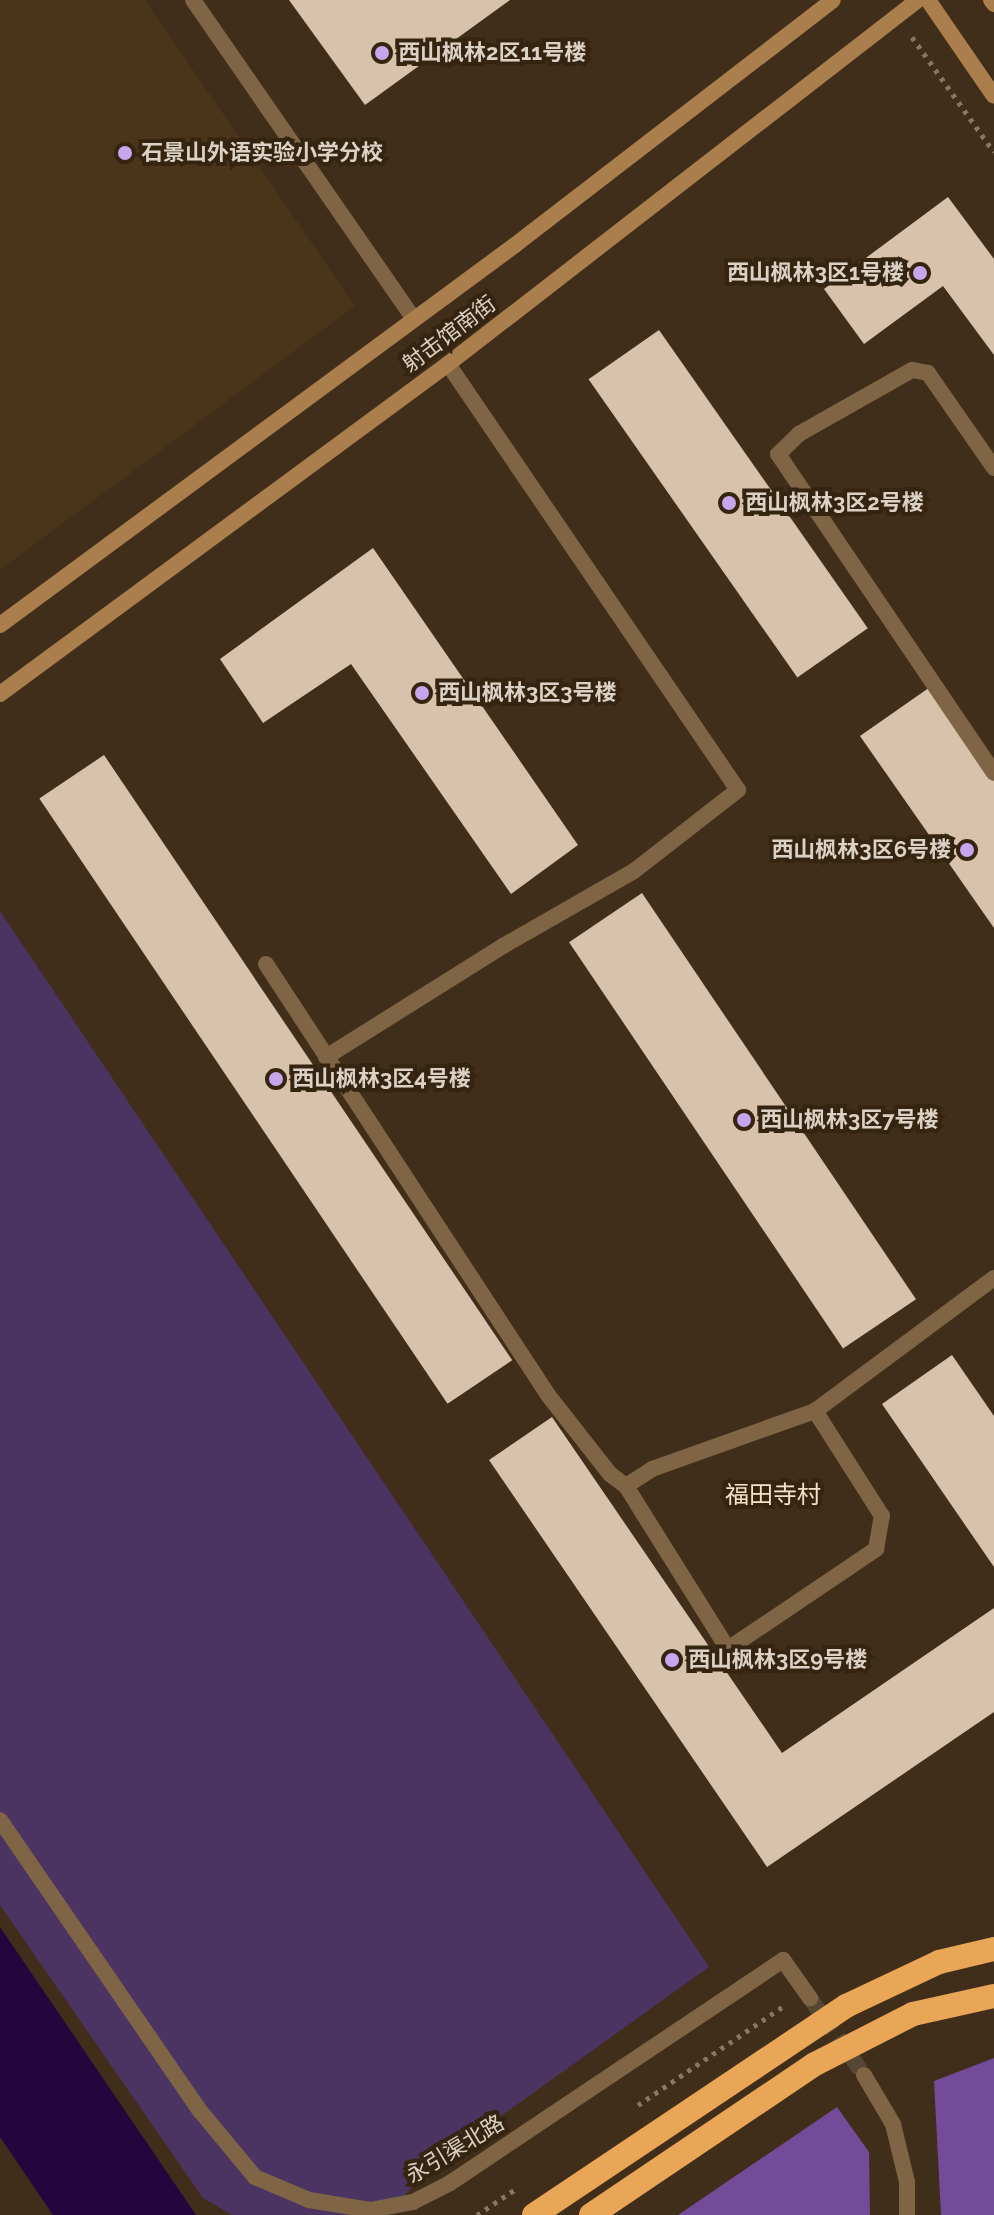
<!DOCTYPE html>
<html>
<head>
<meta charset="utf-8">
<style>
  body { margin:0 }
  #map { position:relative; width:994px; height:2215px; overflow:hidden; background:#402e1a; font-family:Raleway,"Noto Sans SC",sans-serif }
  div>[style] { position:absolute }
  .built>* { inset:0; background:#4a341a }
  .green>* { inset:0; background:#4b3461 }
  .forest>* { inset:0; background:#744b98 }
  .water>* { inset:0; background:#26043d }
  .building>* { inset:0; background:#d9c2ab; transform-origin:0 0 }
  .minor-tunnel>* { height:16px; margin-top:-8px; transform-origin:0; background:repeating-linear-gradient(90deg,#574634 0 16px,transparent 0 24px) }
  .path>* { height:5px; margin-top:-2.5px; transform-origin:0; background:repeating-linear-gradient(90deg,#867766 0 4px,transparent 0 10px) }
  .minor>* { height:16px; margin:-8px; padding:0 8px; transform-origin:8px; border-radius:8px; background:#7f6446 }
  .secondary>* { height:16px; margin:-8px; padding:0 8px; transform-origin:8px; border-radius:8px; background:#aa7f4d }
  .motorway>* { height:24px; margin:-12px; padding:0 12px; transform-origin:12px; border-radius:12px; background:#e9a656 }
  .dots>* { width:22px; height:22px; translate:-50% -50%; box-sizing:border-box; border:4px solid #352410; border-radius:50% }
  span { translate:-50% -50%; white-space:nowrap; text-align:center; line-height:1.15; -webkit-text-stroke:8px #352410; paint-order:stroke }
  .poi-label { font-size:22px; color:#dcd1c5; font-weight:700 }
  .left { translate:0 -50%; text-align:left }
  .right { translate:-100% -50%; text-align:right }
  .street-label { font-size:22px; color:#dcd1c5 }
  .neighbourhood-label { font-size:24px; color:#f7e0c8 }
</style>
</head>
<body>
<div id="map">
  <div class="built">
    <div style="clip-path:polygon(0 0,145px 0,355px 306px,0 570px)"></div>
  </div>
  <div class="green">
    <div style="clip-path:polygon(0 911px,709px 1967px,434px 2164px,386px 2215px,232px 2215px,203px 2198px,0 1905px)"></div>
  </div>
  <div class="forest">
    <div style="clip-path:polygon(994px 2058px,994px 2215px,941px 2215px,934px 2081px)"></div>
    <div style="clip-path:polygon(837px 2107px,869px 2152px,870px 2215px,678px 2215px)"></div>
  </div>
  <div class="water">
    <div style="clip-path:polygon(0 1927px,196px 2215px,53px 2215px,0 2137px)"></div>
  </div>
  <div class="building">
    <div style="clip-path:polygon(289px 0,510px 0,365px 105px)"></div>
    <div style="clip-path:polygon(948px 197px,994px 259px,994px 355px,943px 286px,864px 344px,824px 289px)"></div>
    <div style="left:659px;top:330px;width:364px;height:86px;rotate:55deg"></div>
    <div style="clip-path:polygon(373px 548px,578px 845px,511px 894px,351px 664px,263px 723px,220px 659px)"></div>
    <div style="clip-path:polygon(933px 685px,994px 772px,994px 928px,860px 736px)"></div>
    <div style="left:104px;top:755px;width:730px;height:78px;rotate:56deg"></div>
    <div style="left:642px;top:893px;width:490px;height:88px;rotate:56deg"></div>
    <div style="clip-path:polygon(952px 1355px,994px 1416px,994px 1567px,882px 1404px)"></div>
    <div style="clip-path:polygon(552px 1417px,782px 1753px,994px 1608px,994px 1712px,767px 1867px,489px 1460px)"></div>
  </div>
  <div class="minor-tunnel">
    <div style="left:810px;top:1998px;width:94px;rotate:55deg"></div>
  </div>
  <div class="path">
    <div style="left:912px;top:37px;width:141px;rotate:54.5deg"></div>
    <div style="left:638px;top:2105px;width:178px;rotate:-34.2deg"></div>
    <div style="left:477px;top:2215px;width:45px;rotate:-34deg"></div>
  </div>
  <div class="minor">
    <div style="left:193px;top:0;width:388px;rotate:55.3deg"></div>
    <div style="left:994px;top:468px;width:116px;rotate:-124.8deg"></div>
    <div style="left:928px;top:373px;width:16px;rotate:-169deg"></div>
    <div style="left:912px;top:370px;width:130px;rotate:150.5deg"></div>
    <div style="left:799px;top:434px;width:29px;rotate:136deg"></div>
    <div style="left:778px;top:454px;width:385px;rotate:55.9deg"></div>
    <div style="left:266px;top:964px;width:515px;rotate:56.8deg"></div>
    <div style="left:548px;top:1395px;width:100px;rotate:51.9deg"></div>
    <div style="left:610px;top:1474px;width:20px;rotate:37deg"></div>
    <div style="left:626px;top:1486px;width:192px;rotate:58deg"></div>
    <div style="left:728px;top:1649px;width:179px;rotate:-34deg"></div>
    <div style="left:876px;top:1549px;width:34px;rotate:-80deg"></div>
    <div style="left:882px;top:1516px;width:125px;rotate:-122.5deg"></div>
    <div style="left:326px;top:1057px;width:209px;rotate:-32.1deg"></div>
    <div style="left:503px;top:946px;width:151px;rotate:-29.8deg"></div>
    <div style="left:634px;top:871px;width:132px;rotate:-37.9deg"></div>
    <div style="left:738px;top:790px;width:515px;rotate:-124.25deg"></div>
    <div style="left:626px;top:1486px;width:31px;rotate:-33deg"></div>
    <div style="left:652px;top:1469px;width:173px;rotate:-19.6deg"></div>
    <div style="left:815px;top:1411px;width:223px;rotate:-36.6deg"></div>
    <div style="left:0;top:1820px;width:354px;rotate:55.5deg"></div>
    <div style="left:201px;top:2112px;width:85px;rotate:50.3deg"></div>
    <div style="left:255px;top:2177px;width:59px;rotate:23.1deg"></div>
    <div style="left:309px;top:2200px;width:62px;rotate:9.3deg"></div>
    <div style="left:370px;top:2210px;width:44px;rotate:-10.5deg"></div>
    <div style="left:413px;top:2202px;width:42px;rotate:-27.2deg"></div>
    <div style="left:450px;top:2183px;width:401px;rotate:-33.8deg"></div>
    <div style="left:783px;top:1960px;width:47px;rotate:54.6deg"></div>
    <div style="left:864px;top:2075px;width:57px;rotate:59.4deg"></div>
    <div style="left:893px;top:2124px;width:60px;rotate:76.4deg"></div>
    <div style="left:907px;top:2182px;width:33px;rotate:90deg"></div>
  </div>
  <div class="secondary">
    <div style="left:928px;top:0;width:116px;rotate:55.5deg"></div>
    <div style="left:991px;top:0;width:5px;rotate:53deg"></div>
    <div style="left:0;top:625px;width:640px;rotate:-36.42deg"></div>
    <div style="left:515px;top:245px;width:401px;rotate:-37.6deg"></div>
    <div style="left:0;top:694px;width:556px;rotate:-36.38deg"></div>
    <div style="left:448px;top:364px;width:594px;rotate:-37.76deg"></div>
  </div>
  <div class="motorway">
    <div style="left:534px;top:2215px;width:376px;rotate:-33.8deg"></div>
    <div style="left:846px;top:2006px;width:103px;rotate:-25.3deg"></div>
    <div style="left:939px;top:1962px;width:57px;rotate:-13.3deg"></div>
    <div style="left:591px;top:2215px;width:270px;rotate:-34deg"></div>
    <div style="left:815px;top:2064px;width:110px;rotate:-27deg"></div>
    <div style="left:913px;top:2014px;width:83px;rotate:-12.5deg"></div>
  </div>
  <div class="dots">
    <div style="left:382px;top:53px;background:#c9a5ee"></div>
    <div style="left:125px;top:153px;background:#c9a5ee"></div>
    <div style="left:920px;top:273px;background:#c9a5ee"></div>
    <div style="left:729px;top:503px;background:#c9a5ee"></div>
    <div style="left:422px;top:693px;background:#c9a5ee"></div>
    <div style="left:967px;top:850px;background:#c9a5ee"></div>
    <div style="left:276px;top:1079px;background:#c9a5ee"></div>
    <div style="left:744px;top:1120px;background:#c9a5ee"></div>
    <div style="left:672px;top:1660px;background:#c9a5ee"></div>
  </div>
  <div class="poi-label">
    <span class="left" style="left:398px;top:53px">西山枫林2区11号楼</span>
    <span class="left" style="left:141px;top:153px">石景山外语实验小学分校</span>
    <span class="right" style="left:904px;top:273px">西山枫林3区1号楼</span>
    <span class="left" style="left:745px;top:503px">西山枫林3区2号楼</span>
    <span class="left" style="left:438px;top:693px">西山枫林3区3号楼</span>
    <span class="right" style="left:951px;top:850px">西山枫林3区6号楼</span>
    <span class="left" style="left:292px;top:1079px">西山枫林3区4号楼</span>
    <span class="left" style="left:760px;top:1120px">西山枫林3区7号楼</span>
    <span class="left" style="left:688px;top:1660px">西山枫林3区9号楼</span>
  </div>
  <div class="street-label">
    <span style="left:449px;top:334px;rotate:-37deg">射击馆南街</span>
    <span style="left:455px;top:2149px;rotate:-31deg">永引渠北路</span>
  </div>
  <div class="neighbourhood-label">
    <span style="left:773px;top:1495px">福田寺村</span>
  </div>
</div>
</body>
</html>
